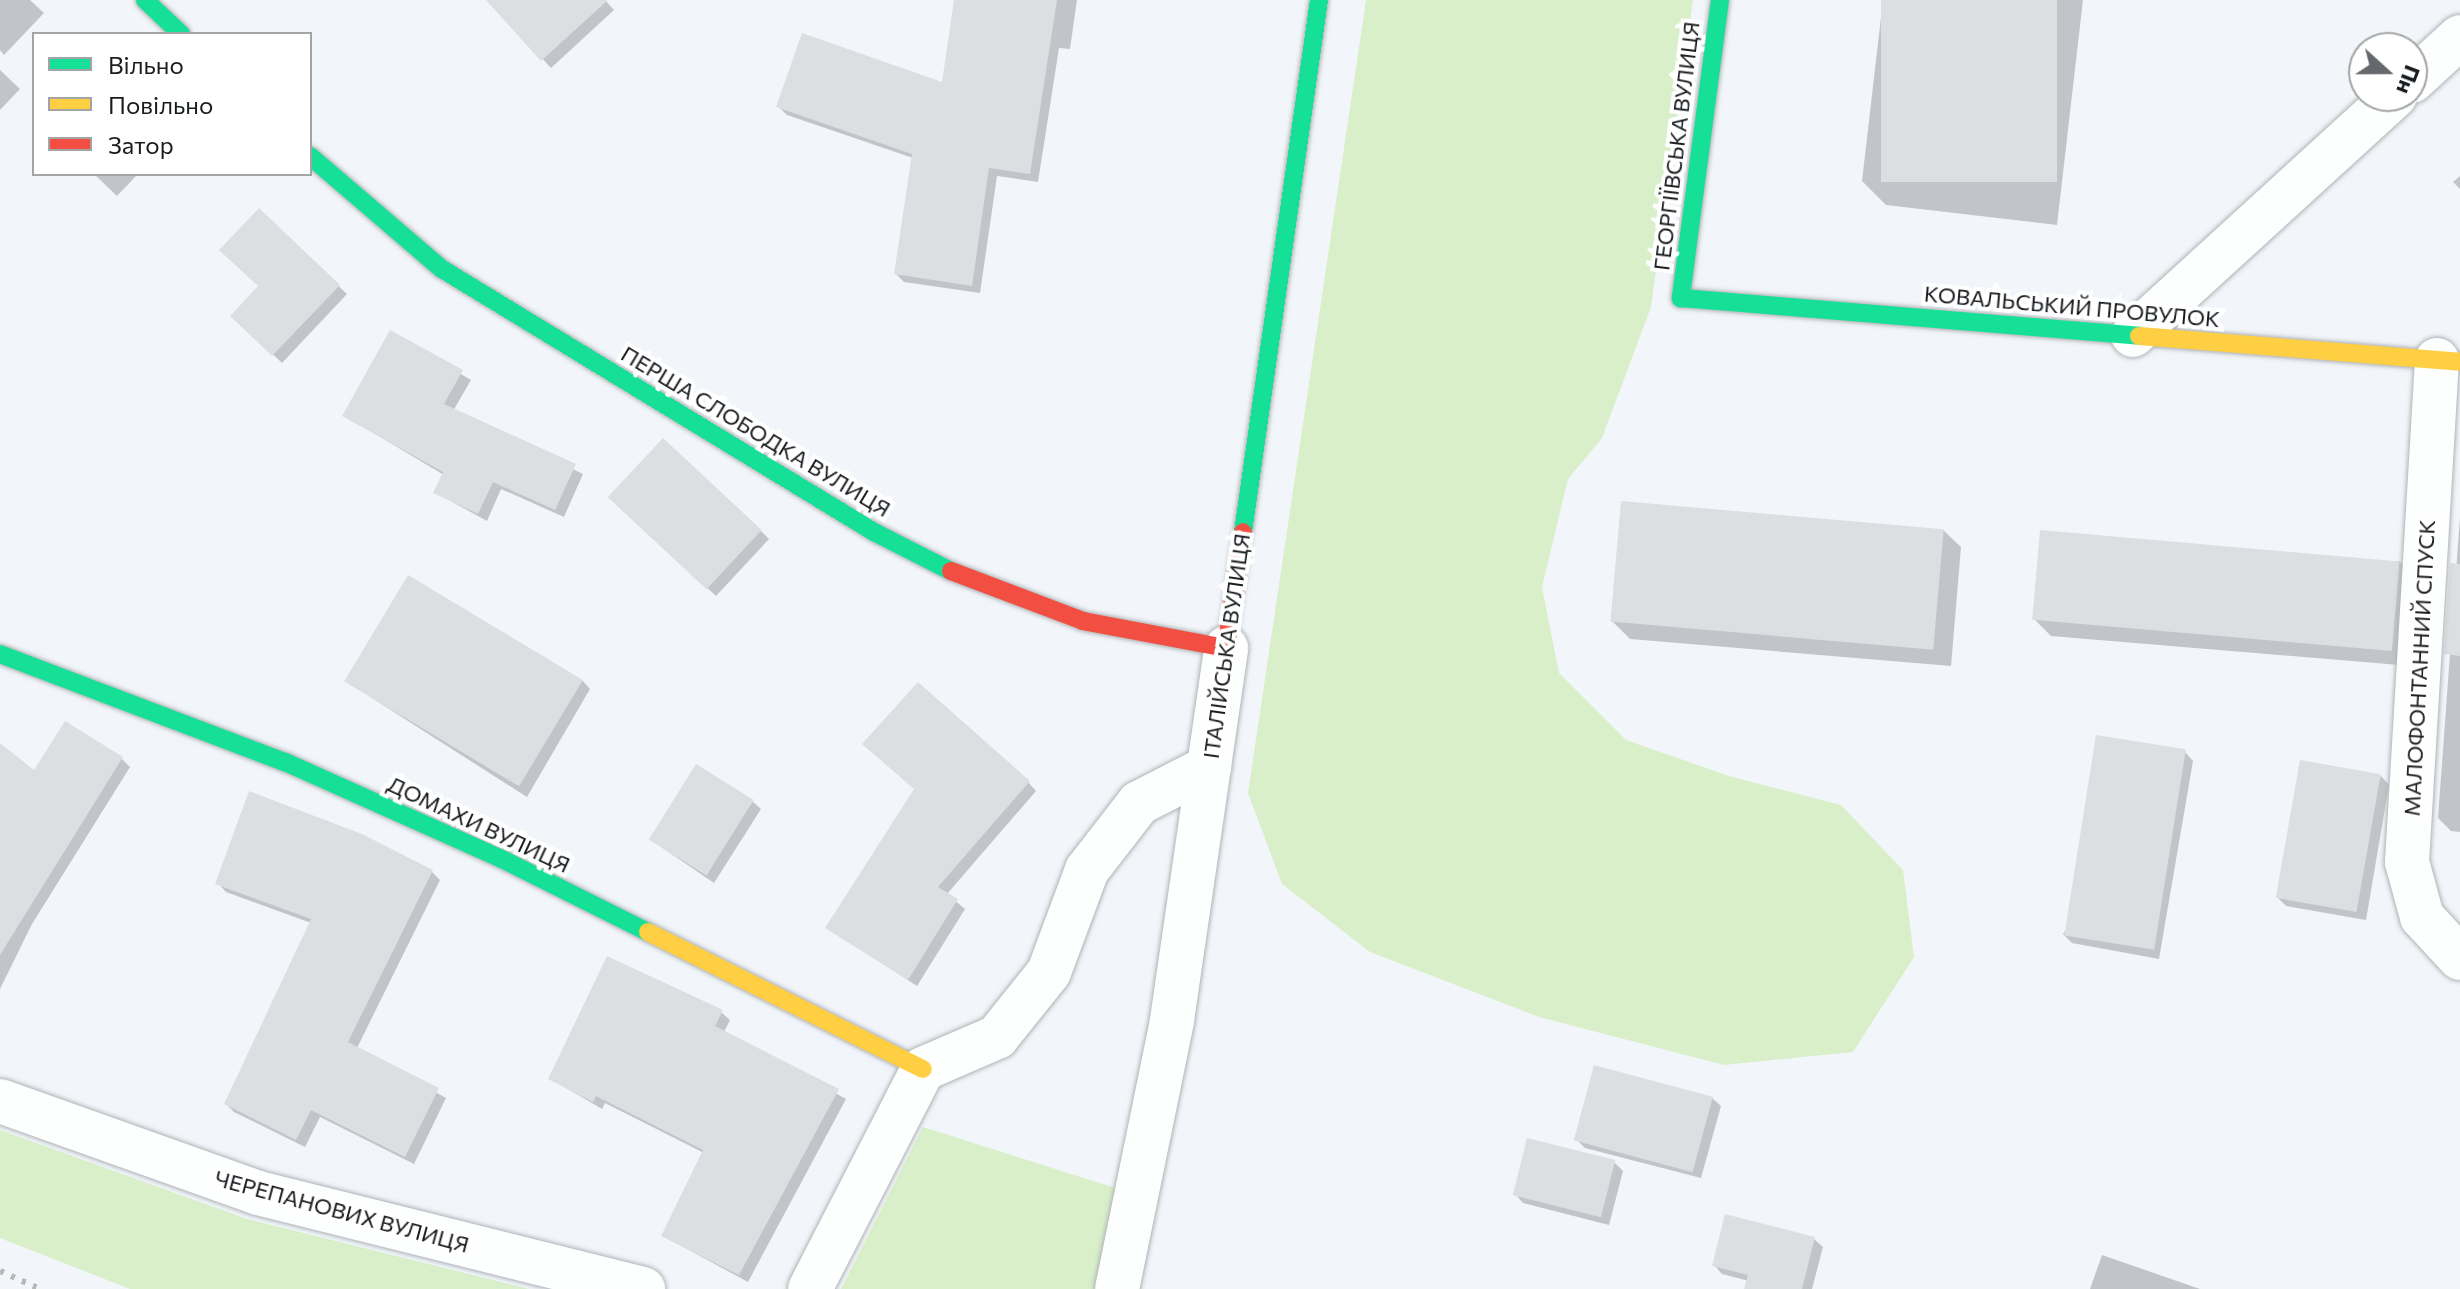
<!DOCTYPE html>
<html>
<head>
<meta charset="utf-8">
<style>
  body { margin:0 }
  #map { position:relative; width:2460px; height:1289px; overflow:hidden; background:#f2f6fa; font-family:Commissioner,sans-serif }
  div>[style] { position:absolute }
  .green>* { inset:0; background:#d9efca }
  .shadow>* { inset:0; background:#0003 }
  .building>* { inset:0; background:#dddee1; transform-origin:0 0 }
  .roads { filter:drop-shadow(0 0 2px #b0b3b6) drop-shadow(0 0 2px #b0b3b6) }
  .street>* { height:44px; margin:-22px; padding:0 22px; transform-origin:22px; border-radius:22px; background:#fdfefe }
  .fast>* { height:18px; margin:-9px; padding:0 9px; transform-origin:9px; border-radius:9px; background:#16e098 }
  .slow>* { height:18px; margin:-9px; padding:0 9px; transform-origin:9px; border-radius:9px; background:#ffcf43 }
  .jam>* { height:18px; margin:-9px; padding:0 9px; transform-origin:9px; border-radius:9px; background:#f24e42 }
  .rail>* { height:6px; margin-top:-3px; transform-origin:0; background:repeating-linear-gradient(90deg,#b7b9b9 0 4px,transparent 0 12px) }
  span { translate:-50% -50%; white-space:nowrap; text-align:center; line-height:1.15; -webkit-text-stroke:8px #fff; paint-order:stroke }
  .street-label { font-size:22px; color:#191c1f }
  .legend { position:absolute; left:32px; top:32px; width:280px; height:144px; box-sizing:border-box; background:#fff; border:2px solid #a3a4a5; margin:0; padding:10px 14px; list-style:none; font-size:24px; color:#191c1f }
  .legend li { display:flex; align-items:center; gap:16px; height:40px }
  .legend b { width:40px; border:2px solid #a3a4a5 }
  .north { position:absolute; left:2348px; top:32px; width:80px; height:80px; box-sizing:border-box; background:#fff; border:2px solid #a3a4a5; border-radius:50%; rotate:111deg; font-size:22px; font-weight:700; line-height:32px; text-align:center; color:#191c1f }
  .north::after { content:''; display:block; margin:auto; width:28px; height:36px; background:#65686c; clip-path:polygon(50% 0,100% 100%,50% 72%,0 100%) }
</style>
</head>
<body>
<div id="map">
  <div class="green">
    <div style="clip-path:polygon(1366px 0,1693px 0,1651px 307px,1602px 438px,1568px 479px,1542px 587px,1559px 673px,1626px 740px,1729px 776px,1841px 805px,1903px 870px,1914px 957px,1853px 1052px,1724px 1065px,1539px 1017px,1370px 952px,1282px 884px,1248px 793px)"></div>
    <div style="clip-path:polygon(923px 1127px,1125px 1191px,1103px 1289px,841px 1289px)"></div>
    <div style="clip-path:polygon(0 1130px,247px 1219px,529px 1289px,130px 1289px,0 1238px)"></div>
  </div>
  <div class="shadow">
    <div style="clip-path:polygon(0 0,30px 0,44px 13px,4px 55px,0 50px)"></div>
    <div style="clip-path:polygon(488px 0,605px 0,614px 10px,551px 68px)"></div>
    <div style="clip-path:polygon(956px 0,1077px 0,1070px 49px,1059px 48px,1038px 182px,997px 176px,980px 293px,904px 282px,896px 274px,913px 158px,787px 115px,778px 106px,944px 85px)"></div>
    <div style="clip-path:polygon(1883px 0,2083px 0,2057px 225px,1886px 205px,1862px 181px)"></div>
    <div style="clip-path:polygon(0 70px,20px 89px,0 110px)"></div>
    <div style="clip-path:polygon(94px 174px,138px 174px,117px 196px)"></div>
    <div style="clip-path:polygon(2460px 176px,2460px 189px,2453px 182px)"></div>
    <div style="clip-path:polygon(259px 211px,347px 294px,282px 363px,233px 316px,261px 286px)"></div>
    <div style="clip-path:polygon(391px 333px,471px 380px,453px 411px,583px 474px,564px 517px,501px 489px,487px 521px,436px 493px,444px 475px,345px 416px)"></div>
    <div style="clip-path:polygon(610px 497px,761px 531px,769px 539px,716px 596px)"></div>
    <div style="clip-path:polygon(2460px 517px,2460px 832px,2451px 831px,2438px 818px)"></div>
    <div style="clip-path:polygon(1943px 530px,1961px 547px,1951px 666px,1630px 639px,1612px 621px)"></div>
    <div style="clip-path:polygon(2399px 561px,2416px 578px,2411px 666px,2051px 636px,2034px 619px)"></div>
    <div style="clip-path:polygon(582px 680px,590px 689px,527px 797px,347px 682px)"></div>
    <div style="clip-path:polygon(0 745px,35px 772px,122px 759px,130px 767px,32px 924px,0 989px)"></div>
    <div style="clip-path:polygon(2185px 752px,2193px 761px,2159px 959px,2072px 943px,2063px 934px)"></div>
    <div style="clip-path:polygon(2381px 776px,2389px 785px,2366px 920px,2286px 906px,2278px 898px)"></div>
    <div style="clip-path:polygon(1028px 782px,1036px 791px,947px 894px,965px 909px,917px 986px,828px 928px,916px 790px)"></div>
    <div style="clip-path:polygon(752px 801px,761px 809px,714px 883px,651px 840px)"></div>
    <div style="clip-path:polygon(432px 872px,440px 880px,357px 1048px,446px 1098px,414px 1164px,320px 1117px,305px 1147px,234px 1112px,226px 1104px,311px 923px,226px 892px,218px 883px)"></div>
    <div style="clip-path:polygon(721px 1012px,730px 1020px,724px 1032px,846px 1099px,748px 1282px,663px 1236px,704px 1153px,605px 1103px,602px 1109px,551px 1079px)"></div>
    <div style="clip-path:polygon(1712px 1098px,1721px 1106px,1701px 1178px,1585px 1148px,1577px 1140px)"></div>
    <div style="clip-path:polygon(1614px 1162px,1623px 1171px,1609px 1225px,1523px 1203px,1515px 1194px)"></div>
    <div style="clip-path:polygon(1814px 1239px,1823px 1247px,1812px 1289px,1746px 1289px,1749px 1281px,1722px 1274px,1714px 1265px)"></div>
    <div style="clip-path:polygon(2102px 1255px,2200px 1289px,2090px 1289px)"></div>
  </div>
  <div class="building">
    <div style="clip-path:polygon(486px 0,608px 0,541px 61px)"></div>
    <div style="clip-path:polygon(954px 0,1057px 0,1030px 174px,989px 168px,972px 286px,894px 274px,912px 154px,776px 107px,802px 33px,942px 82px)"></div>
    <div style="left:1881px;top:0;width:176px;height:182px"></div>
    <div style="clip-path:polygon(259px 208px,340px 285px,272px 356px,230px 316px,258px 286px,219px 250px)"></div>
    <div style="clip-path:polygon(390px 330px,463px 370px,444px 404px,576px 464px,555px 510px,493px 482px,478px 514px,433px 493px,443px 472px,342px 416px)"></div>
    <div style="left:663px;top:438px;width:135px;height:81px;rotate:43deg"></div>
    <div style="left:1621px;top:501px;width:324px;height:121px;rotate:5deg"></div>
    <div style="left:2040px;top:530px;width:361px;height:90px;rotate:5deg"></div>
    <div style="clip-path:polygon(2450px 563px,2460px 564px,2460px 656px,2444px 654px)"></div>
    <div style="left:408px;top:575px;width:204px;height:124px;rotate:31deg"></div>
    <div style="clip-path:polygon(918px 682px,1030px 781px,938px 887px,958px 899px,908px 980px,825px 928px,914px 789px,862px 744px)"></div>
    <div style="clip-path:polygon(65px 721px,123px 757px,0 955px,0 743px,34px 770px)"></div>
    <div style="left:2096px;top:735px;width:91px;height:203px;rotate:9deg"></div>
    <div style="left:2300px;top:760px;width:82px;height:140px;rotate:10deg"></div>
    <div style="left:696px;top:764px;width:68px;height:89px;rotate:32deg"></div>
    <div style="clip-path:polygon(249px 791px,362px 834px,433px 870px,348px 1042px,439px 1088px,405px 1157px,311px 1110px,296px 1140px,224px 1104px,311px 919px,215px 884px)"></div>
    <div style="clip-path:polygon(607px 956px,723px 1010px,715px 1026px,839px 1089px,739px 1275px,661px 1236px,703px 1150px,596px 1096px,593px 1102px,548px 1079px)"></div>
    <div style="left:1594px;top:1065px;width:123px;height:78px;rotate:15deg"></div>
    <div style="left:1527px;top:1138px;width:91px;height:59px;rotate:14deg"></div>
    <div style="clip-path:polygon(1725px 1214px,1815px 1237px,1802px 1289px,1744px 1289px,1748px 1275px,1712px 1266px)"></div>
  </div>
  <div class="roads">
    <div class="street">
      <div style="left:2412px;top:81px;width:65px;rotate:-42.5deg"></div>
      <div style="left:2133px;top:335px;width:355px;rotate:-42.4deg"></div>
      <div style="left:2437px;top:360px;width:503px;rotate:93.42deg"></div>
      <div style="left:2407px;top:862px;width:57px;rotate:74.7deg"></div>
      <div style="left:2422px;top:917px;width:56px;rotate:47.2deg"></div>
      <div style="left:0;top:1101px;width:274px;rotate:19.6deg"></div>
      <div style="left:258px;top:1193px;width:397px;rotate:14deg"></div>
      <div style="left:810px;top:1289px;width:247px;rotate:-62.8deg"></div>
      <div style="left:923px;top:1069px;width:81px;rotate:-23.4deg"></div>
      <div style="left:997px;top:1037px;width:83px;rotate:-51.3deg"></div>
      <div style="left:1049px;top:972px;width:109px;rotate:-69.6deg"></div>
      <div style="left:1087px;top:870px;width:85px;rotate:-52.2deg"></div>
      <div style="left:1139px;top:803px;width:79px;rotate:-27.2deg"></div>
      <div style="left:1117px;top:1289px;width:275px;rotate:-78.4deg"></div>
      <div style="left:1172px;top:1020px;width:376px;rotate:-81.7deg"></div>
    </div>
    <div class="fast">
      <div style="left:145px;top:0;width:50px;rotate:43.4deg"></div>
      <div style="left:1720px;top:0;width:301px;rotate:97.5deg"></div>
      <div style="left:1681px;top:298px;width:460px;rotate:4.7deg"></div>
      <div style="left:310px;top:156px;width:174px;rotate:40.6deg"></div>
      <div style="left:442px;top:269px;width:506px;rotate:31.33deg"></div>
      <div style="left:874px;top:532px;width:86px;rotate:26.9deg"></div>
      <div style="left:1243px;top:532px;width:537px;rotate:-81.87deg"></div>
      <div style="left:0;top:654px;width:305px;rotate:20.8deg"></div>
      <div style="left:285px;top:762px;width:238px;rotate:24.1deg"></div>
      <div style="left:502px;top:859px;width:163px;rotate:26.6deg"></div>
    </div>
    <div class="slow">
      <div style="left:2139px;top:336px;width:322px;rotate:4.6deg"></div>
      <div style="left:648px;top:932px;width:307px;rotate:26.5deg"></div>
    </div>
    <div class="jam">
      <div style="left:951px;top:571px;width:141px;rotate:20.7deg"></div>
      <div style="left:1083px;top:621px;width:146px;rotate:10.7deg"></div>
      <div style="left:1226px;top:648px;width:117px;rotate:-81.7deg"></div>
    </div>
  </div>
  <div class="rail">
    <div style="left:0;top:1271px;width:44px;rotate:24.2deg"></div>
  </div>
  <div class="street-label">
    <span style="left:1676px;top:146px;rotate:-83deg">ГЕОРГІЇВСЬКА ВУЛИЦЯ</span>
    <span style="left:2072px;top:306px;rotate:5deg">КОВАЛЬСЬКИЙ ПРОВУЛОК</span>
    <span style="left:756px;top:431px;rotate:31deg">ПЕРША СЛОБОДКА ВУЛИЦЯ</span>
    <span style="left:1226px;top:646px;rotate:-82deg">ІТАЛІЙСЬКА ВУЛИЦЯ</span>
    <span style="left:2419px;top:668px;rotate:-87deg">МАЛОФОНТАННИЙ СПУСК</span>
    <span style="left:479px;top:824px;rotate:25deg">ДОМАХИ ВУЛИЦЯ</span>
    <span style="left:342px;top:1211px;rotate:15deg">ЧЕРЕПАНОВИХ ВУЛИЦЯ</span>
  </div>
  <ul class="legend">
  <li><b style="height:10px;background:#16e098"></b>Вільно</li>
  <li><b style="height:10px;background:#ffcf43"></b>Повільно</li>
  <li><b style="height:10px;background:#f24e42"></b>Затор</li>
  </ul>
  <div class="north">Пн</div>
</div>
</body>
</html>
